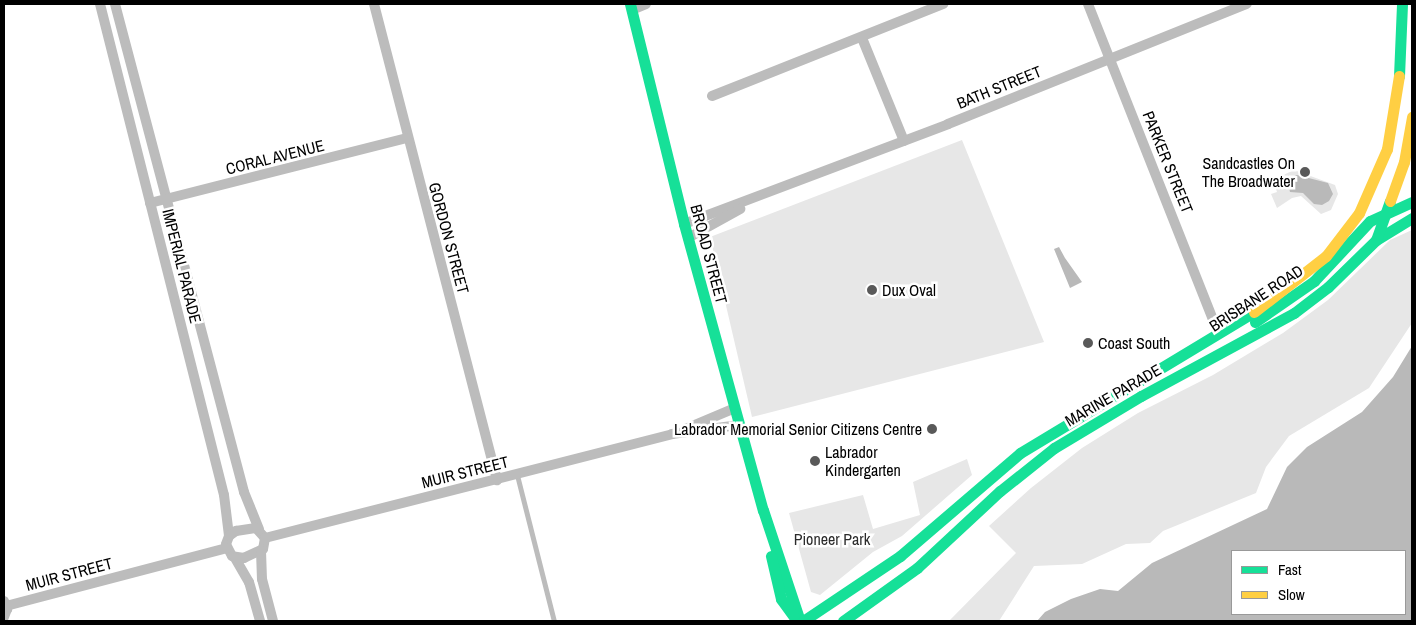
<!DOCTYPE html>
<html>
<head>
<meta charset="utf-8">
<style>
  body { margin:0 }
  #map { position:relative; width:1416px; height:625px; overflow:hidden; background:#fff; font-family:"Archivo Narrow",sans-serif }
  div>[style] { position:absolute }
  .green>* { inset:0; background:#e7e7e7 }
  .water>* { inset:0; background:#b9b9b9 }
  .lane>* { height:5px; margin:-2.5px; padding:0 2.5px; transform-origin:2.5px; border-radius:2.5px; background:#bcbcbc }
  .street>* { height:10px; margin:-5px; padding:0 5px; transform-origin:5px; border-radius:5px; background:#bcbcbc }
  .fast>* { height:11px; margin:-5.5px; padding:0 5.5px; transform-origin:5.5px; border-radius:5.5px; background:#16e098 }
  .slow>* { height:11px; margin:-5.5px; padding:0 5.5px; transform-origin:5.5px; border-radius:5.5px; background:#ffcf43 }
  .dots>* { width:14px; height:14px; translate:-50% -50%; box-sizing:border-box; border:2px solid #fff; border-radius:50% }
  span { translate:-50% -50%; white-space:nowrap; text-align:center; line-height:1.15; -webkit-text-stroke:5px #fff; paint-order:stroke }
  .street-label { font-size:16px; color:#000 }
  .poi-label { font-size:16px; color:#000 }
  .right { translate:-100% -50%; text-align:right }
  .left { translate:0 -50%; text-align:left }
  .park-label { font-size:16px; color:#2b2b2b }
  .frame { position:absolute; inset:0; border:5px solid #000; pointer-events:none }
  .legend { position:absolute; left:1231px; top:550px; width:175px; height:65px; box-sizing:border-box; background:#fff; border:1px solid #999; margin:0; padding:6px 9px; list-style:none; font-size:15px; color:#000 }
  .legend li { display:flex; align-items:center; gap:10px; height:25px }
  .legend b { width:25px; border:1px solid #999 }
</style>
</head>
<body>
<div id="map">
  <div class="green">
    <div style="clip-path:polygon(962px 140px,1044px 342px,752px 417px,710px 237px)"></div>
    <div style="clip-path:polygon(1294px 170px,1335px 185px,1338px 194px,1331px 210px,1321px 214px,1301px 196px,1292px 198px,1277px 208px,1271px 194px,1277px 192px,1275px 186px,1269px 189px,1266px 183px)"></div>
    <div style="clip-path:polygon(1412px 230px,1412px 323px,1369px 388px,1289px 436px,1266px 467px,1256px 493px,1163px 531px,1150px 543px,1126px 544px,1082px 564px,1034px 566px,999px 621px,949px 621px,1016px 553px,989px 526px,1031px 488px,1082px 448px,1138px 413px,1213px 375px,1283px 333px,1328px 300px,1390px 240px)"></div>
    <div style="clip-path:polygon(967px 459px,972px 475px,902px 536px,873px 552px,820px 595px,811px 592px,789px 513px,863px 495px,873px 529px,920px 515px,913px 482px)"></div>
  </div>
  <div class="water">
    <div style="clip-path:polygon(1297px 175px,1328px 183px,1333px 194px,1329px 201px,1322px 205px,1314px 204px,1303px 193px,1290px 192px,1287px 179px)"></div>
    <div style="clip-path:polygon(1059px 247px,1065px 258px,1082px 282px,1070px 288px,1054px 249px)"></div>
    <div style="clip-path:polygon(evenodd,1412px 346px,1412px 621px,1037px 621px,1045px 612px,1071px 599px,1100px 589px,1118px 591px,1152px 563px,1267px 509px,1287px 467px,1307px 447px,1362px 412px,1393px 377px,1412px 346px,1232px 551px,1405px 551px,1405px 614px,1232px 614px,1232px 551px)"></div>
  </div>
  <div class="lane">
    <div style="left:517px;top:475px;width:151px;rotate:75.8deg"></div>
  </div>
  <div class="street">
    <div style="left:100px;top:4px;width:506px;rotate:75.83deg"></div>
    <div style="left:224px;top:495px;width:41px;rotate:83deg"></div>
    <div style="left:115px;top:4px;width:505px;rotate:75.19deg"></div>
    <div style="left:244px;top:492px;width:40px;rotate:68deg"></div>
    <div style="left:374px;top:4px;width:492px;rotate:75.5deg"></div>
    <div style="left:1088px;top:4px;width:353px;rotate:68.4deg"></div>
    <div style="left:632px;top:10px;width:15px;rotate:-23deg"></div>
    <div style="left:862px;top:38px;width:111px;rotate:67.8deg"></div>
    <div style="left:712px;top:96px;width:249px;rotate:-21.7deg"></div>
    <div style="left:150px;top:203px;width:265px;rotate:-14.2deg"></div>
    <div style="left:684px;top:224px;width:282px;rotate:-20.7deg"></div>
    <div style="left:948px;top:124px;width:322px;rotate:-21.9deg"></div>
    <div style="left:688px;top:238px;width:60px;rotate:-29.1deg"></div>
    <div style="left:685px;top:429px;width:54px;rotate:-22.8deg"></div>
    <div style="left:256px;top:528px;width:13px;rotate:48deg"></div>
    <div style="left:265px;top:538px;width:11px;rotate:100deg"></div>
    <div style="left:263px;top:549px;width:21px;rotate:155deg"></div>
    <div style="left:244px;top:558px;width:12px;rotate:-171deg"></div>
    <div style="left:232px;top:556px;width:13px;rotate:-117deg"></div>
    <div style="left:226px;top:544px;width:9px;rotate:-69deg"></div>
    <div style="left:229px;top:536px;width:9px;rotate:-36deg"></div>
    <div style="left:236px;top:531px;width:20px;rotate:-9deg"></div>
    <div style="left:265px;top:538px;width:420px;rotate:-14.3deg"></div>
    <div style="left:672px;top:434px;width:68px;rotate:-7.7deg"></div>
    <div style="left:261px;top:551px;width:28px;rotate:88deg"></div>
    <div style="left:262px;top:579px;width:43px;rotate:75.3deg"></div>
    <div style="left:235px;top:558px;width:28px;rotate:60deg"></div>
    <div style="left:249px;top:582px;width:41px;rotate:74.2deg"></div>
    <div style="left:4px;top:601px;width:9px;rotate:69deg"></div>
    <div style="left:7px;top:609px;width:9px;rotate:111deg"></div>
    <div style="left:6px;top:606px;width:228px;rotate:-14.7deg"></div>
  </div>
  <div class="fast">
    <div style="left:630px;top:4px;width:227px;rotate:76.2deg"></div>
    <div style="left:684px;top:224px;width:297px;rotate:74.6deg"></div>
    <div style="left:763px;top:510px;width:117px;rotate:71.6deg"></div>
    <div style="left:1399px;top:76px;width:72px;rotate:-87.6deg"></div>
    <div style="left:1376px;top:240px;width:42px;rotate:-31.4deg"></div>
    <div style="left:1255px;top:322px;width:72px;rotate:-34.8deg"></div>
    <div style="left:1314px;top:281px;width:82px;rotate:-47deg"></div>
    <div style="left:1370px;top:221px;width:46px;rotate:-24.3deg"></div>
    <div style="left:771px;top:556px;width:44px;rotate:76.9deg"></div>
    <div style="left:781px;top:599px;width:22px;rotate:54deg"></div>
    <div style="left:803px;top:621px;width:117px;rotate:-33.8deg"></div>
    <div style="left:900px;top:556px;width:158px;rotate:-40.6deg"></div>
    <div style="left:1020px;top:453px;width:273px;rotate:-31.1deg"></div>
    <div style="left:843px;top:621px;width:91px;rotate:-35.6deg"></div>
    <div style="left:917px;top:568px;width:113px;rotate:-42.9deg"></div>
    <div style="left:1000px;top:491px;width:69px;rotate:-38.5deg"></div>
    <div style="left:1054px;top:448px;width:101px;rotate:-30.9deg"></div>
    <div style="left:1141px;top:396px;width:174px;rotate:-28.5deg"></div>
    <div style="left:1294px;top:313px;width:43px;rotate:-37.4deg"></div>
    <div style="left:1328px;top:287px;width:67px;rotate:-44.4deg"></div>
    <div style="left:1376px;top:240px;width:41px;rotate:-70.3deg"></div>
  </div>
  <div class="slow">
    <div style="left:1390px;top:201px;width:41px;rotate:-70.3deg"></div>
    <div style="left:1404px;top:162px;width:46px;rotate:-79.9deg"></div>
    <div style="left:1254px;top:312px;width:91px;rotate:-37.9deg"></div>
    <div style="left:1326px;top:256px;width:54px;rotate:-52.5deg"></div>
    <div style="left:1359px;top:213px;width:70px;rotate:-66.4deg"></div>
    <div style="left:1387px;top:149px;width:74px;rotate:-80.7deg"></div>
  </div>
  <div class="dots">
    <div style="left:1305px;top:172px;background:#595959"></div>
    <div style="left:872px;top:290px;background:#595959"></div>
    <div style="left:1088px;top:343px;background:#595959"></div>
    <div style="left:932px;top:429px;background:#595959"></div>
    <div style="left:815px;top:461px;background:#595959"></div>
  </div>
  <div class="street-label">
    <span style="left:999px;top:87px;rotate:-22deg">BATH STREET</span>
    <span style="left:275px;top:157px;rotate:-14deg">CORAL AVENUE</span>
    <span style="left:1168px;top:162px;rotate:68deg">PARKER STREET</span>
    <span style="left:449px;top:238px;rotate:75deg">GORDON STREET</span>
    <span style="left:709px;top:254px;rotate:75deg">BROAD STREET</span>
    <span style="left:182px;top:266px;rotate:76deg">IMPERIAL PARADE</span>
    <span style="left:1256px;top:298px;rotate:-33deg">BRISBANE ROAD</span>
    <span style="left:1113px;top:395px;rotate:-30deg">MARINE PARADE</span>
    <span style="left:465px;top:472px;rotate:-14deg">MUIR STREET</span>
    <span style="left:69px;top:574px;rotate:-15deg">MUIR STREET</span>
  </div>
  <div class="poi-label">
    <span class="right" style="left:1295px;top:172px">Sandcastles On<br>The Broadwater</span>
    <span class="left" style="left:882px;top:290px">Dux Oval</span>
    <span class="left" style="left:1098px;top:343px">Coast South</span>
    <span class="right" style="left:922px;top:429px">Labrador Memorial Senior Citizens Centre</span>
    <span class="left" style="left:825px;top:461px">Labrador<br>Kindergarten</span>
  </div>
  <div class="park-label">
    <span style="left:832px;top:539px">Pioneer Park</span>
  </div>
  <div class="frame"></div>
  <ul class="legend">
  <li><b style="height:6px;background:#16e098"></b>Fast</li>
  <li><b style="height:6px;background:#ffcf43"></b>Slow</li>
  </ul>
</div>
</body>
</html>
